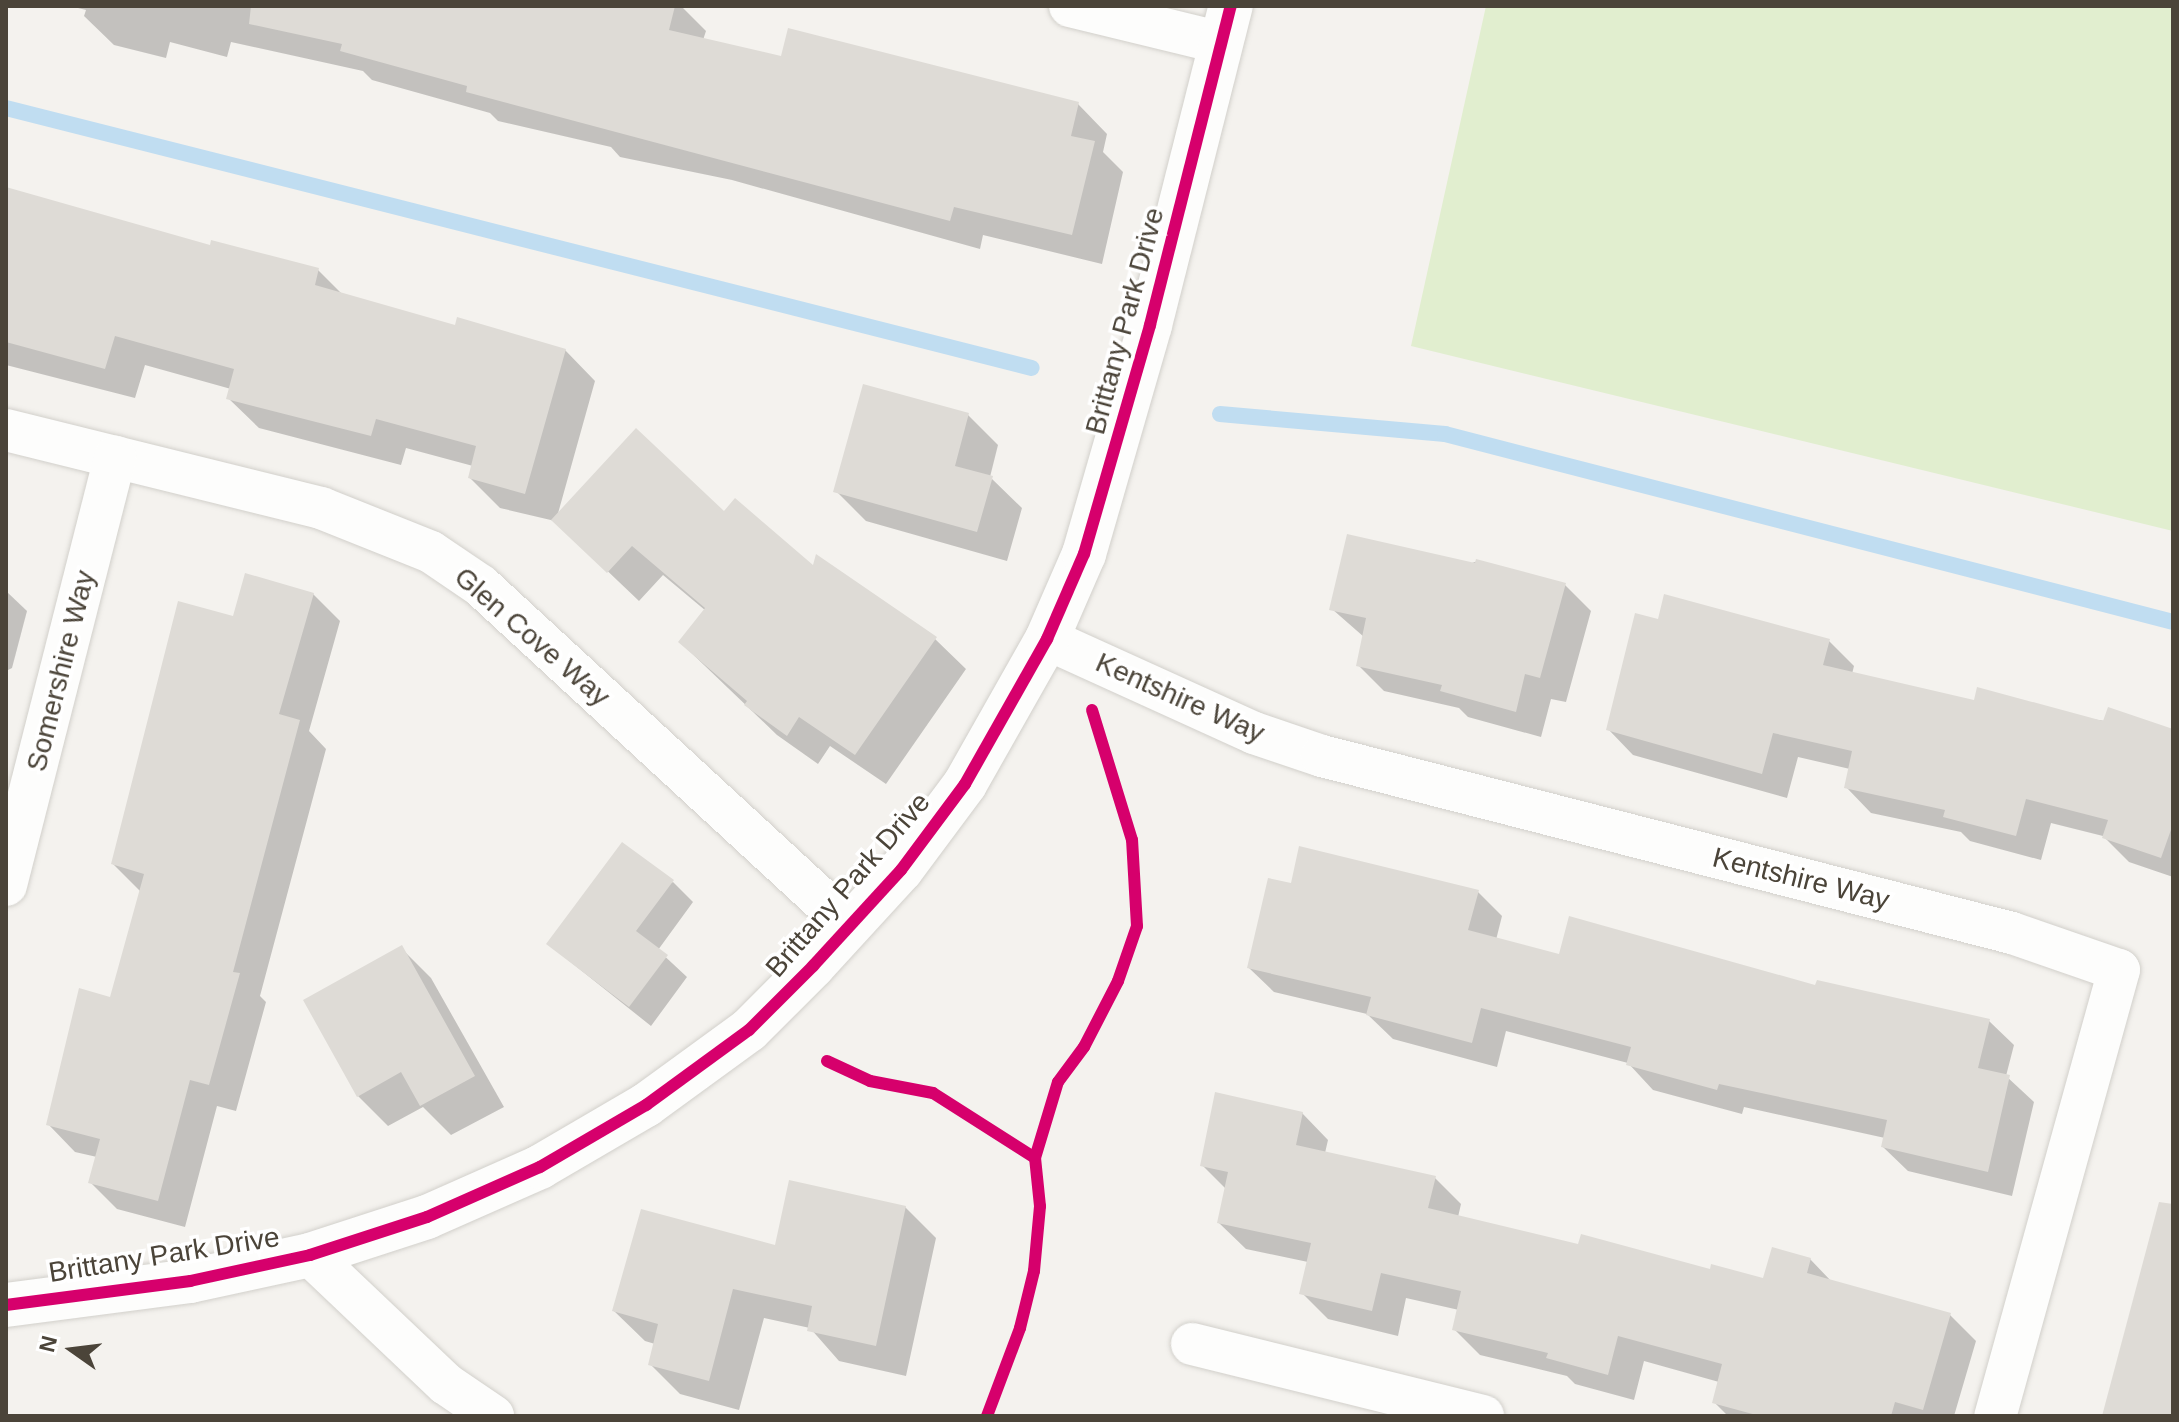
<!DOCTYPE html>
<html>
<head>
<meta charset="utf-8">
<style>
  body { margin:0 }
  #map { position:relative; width:2179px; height:1422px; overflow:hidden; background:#f4f2ee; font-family:Helvetica,sans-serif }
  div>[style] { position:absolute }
  .green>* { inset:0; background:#e1eecf }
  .shadow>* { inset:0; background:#0003 }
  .stream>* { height:16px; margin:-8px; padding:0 8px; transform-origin:8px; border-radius:8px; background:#c0ddf1 }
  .building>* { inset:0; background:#dedbd6 }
  .roads { filter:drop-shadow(0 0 2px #d2d0cb) drop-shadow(0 0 2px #d2d0cb) }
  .minor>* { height:42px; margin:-21px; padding:0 21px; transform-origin:21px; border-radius:21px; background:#fdfdfc }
  .tertiary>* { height:44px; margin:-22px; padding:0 22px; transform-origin:22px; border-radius:22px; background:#fdfdfc }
  .cycleway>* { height:12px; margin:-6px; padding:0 6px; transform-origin:6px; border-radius:6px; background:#d6006c }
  span { translate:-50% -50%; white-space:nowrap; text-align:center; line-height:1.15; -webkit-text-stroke:7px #fff; paint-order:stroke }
  .street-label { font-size:28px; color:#4b4439 }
  .frame { position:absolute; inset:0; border:8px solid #4b4439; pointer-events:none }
  .north { position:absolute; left:32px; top:1310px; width:80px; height:80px; -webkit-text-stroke:6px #fff; paint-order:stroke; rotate:284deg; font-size:22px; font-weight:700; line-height:32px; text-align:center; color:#4b4439 }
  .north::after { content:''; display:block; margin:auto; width:28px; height:36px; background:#4b4439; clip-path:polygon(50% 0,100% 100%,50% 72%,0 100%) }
</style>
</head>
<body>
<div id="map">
  <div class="green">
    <div style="clip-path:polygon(1486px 6px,2173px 6px,2173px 531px,1411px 346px)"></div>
  </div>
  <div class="shadow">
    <div style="clip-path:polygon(70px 6px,681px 6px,706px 31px,703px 40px,782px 59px,1078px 104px,1107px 134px,1103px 152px,1123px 172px,1102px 264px,983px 235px,980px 249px,732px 180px,620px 157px,611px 147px,498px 121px,490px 113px,372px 80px,363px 71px,231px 42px,227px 57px,170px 42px,166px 58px,114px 45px,84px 16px,86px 10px)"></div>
    <div style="clip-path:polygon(6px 190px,211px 247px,318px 270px,343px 295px,457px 328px,565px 350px,595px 381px,557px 517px,724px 513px,935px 639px,966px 669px,886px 784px,830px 746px,818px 764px,777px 735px,680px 642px,706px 611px,663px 575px,639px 601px,555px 521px,500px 508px,470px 478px,473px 466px,406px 448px,401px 465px,259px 428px,228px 398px,231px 389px,145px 365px,135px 398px,6px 365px)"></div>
    <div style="clip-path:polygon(968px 415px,998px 445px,990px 477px,1022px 508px,1007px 561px,866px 521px,836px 491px)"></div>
    <div style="clip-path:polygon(1478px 561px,1565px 585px,1591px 611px,1566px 702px,1551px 699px,1541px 737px,1468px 717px,1459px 708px,1384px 691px,1358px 665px,1364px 637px,1332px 609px)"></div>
    <div style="clip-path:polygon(6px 591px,27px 611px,12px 668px,6px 671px)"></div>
    <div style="clip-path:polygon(313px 594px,340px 621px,309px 731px,326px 749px,260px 996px,266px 1002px,236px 1111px,217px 1106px,185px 1227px,117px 1209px,90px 1182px,97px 1157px,75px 1152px,48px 1124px,111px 999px,141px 892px,113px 864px,234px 619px)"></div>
    <div style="clip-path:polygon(1659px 621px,1829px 641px,1854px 666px,1852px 674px,1975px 702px,2173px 731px,2173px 877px,2129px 862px,2103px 836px,2051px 823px,2041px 860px,1970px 841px,1961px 832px,1871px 813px,1846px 787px,1850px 769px,1798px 757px,1787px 798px,1633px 755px,1608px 729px)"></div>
    <div style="clip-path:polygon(673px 882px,693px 902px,658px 950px,687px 977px,651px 1026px,548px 944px)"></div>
    <div style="clip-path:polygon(1292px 885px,1478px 892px,1502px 916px,1496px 940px,1560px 957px,1817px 987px,1989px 1021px,2014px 1045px,2006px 1076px,2034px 1102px,2012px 1196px,1908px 1171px,1883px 1147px,1885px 1138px,1744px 1107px,1742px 1114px,1653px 1090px,1628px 1063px,1506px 1031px,1497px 1067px,1393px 1039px,1367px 1014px,1274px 992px,1249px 968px)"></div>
    <div style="clip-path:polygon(401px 948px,431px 978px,504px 1107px,451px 1135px,423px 1107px,388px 1126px,358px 1096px)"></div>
    <div style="clip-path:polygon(1302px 1113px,1328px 1140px,1325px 1153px,1435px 1178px,1461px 1204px,1458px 1217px,1579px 1247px,1765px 1280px,1810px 1259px,1832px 1282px,1950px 1315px,1976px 1341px,1954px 1416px,1728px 1416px,1714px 1402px,1719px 1382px,1644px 1361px,1634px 1400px,1575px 1384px,1567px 1376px,1480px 1355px,1454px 1329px,1459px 1310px,1406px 1298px,1398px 1336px,1328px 1319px,1302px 1293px,1308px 1262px,1246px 1249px,1219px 1223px,1226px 1189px,1202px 1165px)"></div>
    <div style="clip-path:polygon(905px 1207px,936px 1238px,906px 1376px,839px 1361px,810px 1328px,764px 1318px,739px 1410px,680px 1394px,650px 1364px,655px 1344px,645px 1341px,614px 1311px,776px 1247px)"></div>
  </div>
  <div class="stream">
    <div style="left:6px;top:108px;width:1058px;rotate:14.22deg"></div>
    <div style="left:1220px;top:414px;width:226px;rotate:5.1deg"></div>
    <div style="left:1445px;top:434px;width:752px;rotate:14.48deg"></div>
  </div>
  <div class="building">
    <div style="clip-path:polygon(251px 6px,675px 6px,669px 30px,781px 56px,788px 28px,1079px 102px,1071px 136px,1095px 141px,1072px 235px,954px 207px,950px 221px,466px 92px,467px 86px,340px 51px,342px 44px,249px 24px)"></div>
    <div style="clip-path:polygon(6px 187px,210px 245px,211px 240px,319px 268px,315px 285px,455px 325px,457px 317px,566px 349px,525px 494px,468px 478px,476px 446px,376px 419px,371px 436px,226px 399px,234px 369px,115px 336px,105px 369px,6px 342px)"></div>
    <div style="clip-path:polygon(863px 384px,969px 413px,955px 466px,993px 476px,977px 532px,833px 492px)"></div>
    <div style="clip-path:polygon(636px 428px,724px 511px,735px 498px,813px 565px,816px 554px,937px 637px,855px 755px,799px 717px,787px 736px,744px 705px,747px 701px,678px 642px,705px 608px,632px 546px,607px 573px,551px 520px)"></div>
    <div style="clip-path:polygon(1347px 534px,1475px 563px,1476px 559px,1566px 583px,1540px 678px,1525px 674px,1516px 712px,1440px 691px,1442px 685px,1356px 666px,1366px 618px,1329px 610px)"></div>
    <div style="clip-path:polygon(245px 573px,314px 593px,279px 714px,300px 720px,233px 972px,240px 973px,209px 1085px,190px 1080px,158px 1201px,88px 1183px,100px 1139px,46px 1125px,79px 988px,110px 997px,144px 874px,111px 864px,178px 601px,233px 616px)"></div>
    <div style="clip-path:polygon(1664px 594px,1830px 639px,1823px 665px,1974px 700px,1977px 687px,2103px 721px,2108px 707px,2173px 729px,2173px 824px,2161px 858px,2102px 838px,2108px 820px,2026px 799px,2016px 836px,1943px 817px,1945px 810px,1844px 788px,1852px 751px,1773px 733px,1762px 774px,1606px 730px,1635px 613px,1658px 619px)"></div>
    <div style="clip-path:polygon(622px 842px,674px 880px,636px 931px,668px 955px,629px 1007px,546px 944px)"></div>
    <div style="clip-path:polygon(1299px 846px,1479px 890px,1468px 930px,1559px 954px,1569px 916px,1815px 985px,1817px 980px,1990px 1019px,1978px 1068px,2010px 1075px,1988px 1172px,1881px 1147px,1887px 1120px,1719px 1084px,1717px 1090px,1626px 1065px,1631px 1047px,1481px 1008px,1472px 1043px,1366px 1015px,1371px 997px,1247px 968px,1268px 878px,1291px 883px)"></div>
    <div style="clip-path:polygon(402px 945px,475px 1076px,420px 1106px,401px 1072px,357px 1097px,303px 1000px)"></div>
    <div style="clip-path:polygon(1215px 1092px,1303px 1112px,1296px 1145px,1436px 1176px,1428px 1208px,1578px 1244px,1581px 1234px,1710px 1269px,1711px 1264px,1763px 1278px,1772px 1247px,1811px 1258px,1807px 1273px,1951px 1313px,1923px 1410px,1895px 1402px,1891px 1416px,1760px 1416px,1712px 1403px,1722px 1364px,1618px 1336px,1608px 1375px,1546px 1358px,1548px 1353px,1452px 1330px,1461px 1291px,1381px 1273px,1372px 1311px,1299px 1294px,1311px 1243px,1217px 1223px,1228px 1172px,1200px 1166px)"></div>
    <div style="clip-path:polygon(789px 1180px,906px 1206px,876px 1346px,807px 1331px,812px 1306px,733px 1289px,709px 1381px,648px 1365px,658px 1324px,612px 1311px,641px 1209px,775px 1245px)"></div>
    <div style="clip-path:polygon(2159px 1202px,2173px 1204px,2173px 1416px,2102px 1416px)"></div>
  </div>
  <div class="roads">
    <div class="minor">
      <div style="left:1070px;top:6px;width:156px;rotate:13.7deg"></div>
      <div style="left:6px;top:430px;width:325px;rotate:13.9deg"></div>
      <div style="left:321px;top:508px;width:118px;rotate:21.8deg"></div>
      <div style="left:431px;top:552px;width:60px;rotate:34.2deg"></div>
      <div style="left:481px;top:586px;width:502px;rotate:42.66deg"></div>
      <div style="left:1047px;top:639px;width:227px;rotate:24.4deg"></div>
      <div style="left:1254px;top:733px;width:72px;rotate:18.7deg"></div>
      <div style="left:1322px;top:756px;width:712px;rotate:14.39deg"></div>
      <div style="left:2012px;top:933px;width:113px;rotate:19.1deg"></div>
      <div style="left:2119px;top:970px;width:463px;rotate:105.5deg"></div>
      <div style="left:6px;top:885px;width:442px;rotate:-75.7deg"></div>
      <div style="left:310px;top:1255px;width:187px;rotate:43.5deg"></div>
      <div style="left:446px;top:1384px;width:57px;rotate:34.2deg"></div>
      <div style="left:1192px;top:1344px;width:300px;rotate:13.9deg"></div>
    </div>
    <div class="tertiary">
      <div style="left:6px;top:1305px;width:186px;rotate:-7.4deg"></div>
      <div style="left:190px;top:1281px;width:123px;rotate:-12.2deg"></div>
      <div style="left:310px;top:1255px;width:123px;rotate:-18deg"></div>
      <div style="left:427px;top:1217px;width:124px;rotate:-23.9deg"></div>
      <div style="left:540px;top:1167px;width:123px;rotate:-30.3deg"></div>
      <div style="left:646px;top:1105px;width:127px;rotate:-36.1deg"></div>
      <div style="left:749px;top:1030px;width:91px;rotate:-45deg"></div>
      <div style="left:813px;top:966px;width:130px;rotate:-47.5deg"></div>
      <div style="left:901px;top:870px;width:107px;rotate:-53.3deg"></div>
      <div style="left:965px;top:784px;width:167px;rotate:-60.5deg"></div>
      <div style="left:1047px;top:639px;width:93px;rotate:-66.5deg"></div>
      <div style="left:1084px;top:554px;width:238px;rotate:-73.9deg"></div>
      <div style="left:1150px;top:325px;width:329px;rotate:-75.8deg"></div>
    </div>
  </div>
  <div class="cycleway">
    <div style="left:827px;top:1061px;width:47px;rotate:24.9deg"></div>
    <div style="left:870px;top:1081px;width:64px;rotate:10.8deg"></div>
    <div style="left:933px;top:1093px;width:121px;rotate:32.5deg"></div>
    <div style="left:6px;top:1305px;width:186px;rotate:-7.4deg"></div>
    <div style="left:190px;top:1281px;width:123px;rotate:-12.2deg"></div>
    <div style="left:310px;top:1255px;width:123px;rotate:-18deg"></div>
    <div style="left:427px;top:1217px;width:124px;rotate:-23.9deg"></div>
    <div style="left:540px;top:1167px;width:123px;rotate:-30.3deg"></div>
    <div style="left:646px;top:1105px;width:127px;rotate:-36.1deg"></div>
    <div style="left:749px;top:1030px;width:91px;rotate:-45deg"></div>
    <div style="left:813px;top:966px;width:130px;rotate:-47.5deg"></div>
    <div style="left:901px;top:870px;width:107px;rotate:-53.3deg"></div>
    <div style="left:965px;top:784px;width:167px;rotate:-60.5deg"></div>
    <div style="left:1047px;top:639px;width:93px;rotate:-66.5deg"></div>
    <div style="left:1084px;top:554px;width:238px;rotate:-73.9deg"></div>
    <div style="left:1150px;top:325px;width:329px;rotate:-75.8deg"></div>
    <div style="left:987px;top:1416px;width:94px;rotate:-69.4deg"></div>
    <div style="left:1020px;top:1328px;width:59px;rotate:-76.2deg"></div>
    <div style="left:1034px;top:1271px;width:65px;rotate:-84.7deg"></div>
    <div style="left:1040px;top:1206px;width:48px;rotate:-95.9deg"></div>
    <div style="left:1035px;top:1158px;width:79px;rotate:-73.2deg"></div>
    <div style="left:1058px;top:1082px;width:44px;rotate:-53.4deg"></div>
    <div style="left:1084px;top:1047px;width:74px;rotate:-62.7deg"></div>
    <div style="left:1118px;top:981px;width:58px;rotate:-70.9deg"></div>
    <div style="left:1137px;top:926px;width:86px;rotate:-93.3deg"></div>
    <div style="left:1132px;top:840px;width:136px;rotate:-107.1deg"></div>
  </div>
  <div class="street-label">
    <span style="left:1125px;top:321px;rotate:-75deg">Brittany Park Drive</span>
    <span style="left:532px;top:637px;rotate:41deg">Glen Cove Way</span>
    <span style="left:61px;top:671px;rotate:-76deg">Somershire Way</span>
    <span style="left:1180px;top:698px;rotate:24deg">Kentshire Way</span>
    <span style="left:1801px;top:879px;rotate:14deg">Kentshire Way</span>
    <span style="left:848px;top:885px;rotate:-49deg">Brittany Park Drive</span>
    <span style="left:164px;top:1255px;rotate:-9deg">Brittany Park Drive</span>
  </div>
  <div class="frame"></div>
  <div class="north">N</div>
</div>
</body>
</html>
